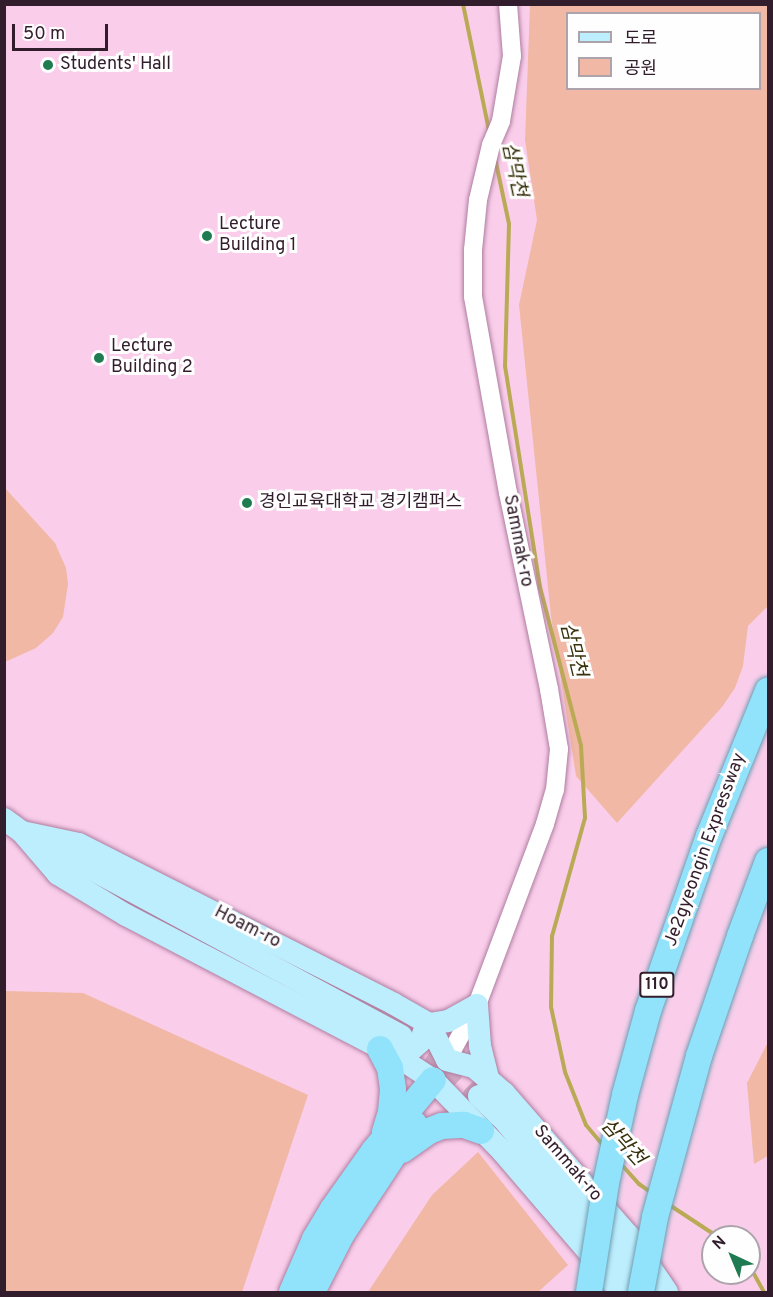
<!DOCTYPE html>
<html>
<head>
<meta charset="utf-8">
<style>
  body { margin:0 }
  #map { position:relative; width:773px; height:1297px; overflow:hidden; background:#faceeb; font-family:Overpass,"Noto Sans KR",sans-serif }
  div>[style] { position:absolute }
  .green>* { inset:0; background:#f0b8a5 }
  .stream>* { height:4px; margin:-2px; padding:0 2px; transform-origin:2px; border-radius:2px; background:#baaa56 }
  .major-tunnel>* { height:22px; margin-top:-11px; transform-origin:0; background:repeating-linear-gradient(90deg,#d2abc5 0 22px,transparent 0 33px) }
  .roads { filter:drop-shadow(0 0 2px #af7d9f) drop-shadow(0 0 2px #af7d9f) }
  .minor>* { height:18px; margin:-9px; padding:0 9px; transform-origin:9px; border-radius:9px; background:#fff }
  .major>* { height:22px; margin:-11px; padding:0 11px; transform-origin:11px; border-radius:11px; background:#bdeefd }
  .highway>* { height:26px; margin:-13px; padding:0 13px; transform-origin:13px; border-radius:13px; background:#91e2fb }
  .bridges { filter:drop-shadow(0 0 2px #6f9db2) drop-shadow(0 0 2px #6f9db2) }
  .highway-bridge>* { height:26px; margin:-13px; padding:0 13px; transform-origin:13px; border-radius:13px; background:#91e2fb }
  .dots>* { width:16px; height:16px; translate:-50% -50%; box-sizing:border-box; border:3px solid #fefefe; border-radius:50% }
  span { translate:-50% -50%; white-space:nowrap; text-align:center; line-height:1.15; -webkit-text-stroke:6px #fefefe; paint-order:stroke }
  .shield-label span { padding:2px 4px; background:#fefefe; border:2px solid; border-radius:4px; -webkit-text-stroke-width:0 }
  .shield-label { font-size:16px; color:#311d2b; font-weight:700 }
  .poi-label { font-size:18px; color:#311d2b }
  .left { translate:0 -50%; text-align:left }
  .street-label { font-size:18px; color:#311d2b }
  .water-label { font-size:20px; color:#37300a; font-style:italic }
  .frame { position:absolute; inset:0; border:6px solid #311d2b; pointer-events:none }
  .legend { position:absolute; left:566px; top:12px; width:195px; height:78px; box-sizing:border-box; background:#fefefe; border:2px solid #aca4aa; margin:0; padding:8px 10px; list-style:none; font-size:18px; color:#311d2b }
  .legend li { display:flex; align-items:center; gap:12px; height:30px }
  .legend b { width:30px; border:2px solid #aca4aa }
  .north { position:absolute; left:701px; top:1225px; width:60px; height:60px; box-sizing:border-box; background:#fefefe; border:2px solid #aca4aa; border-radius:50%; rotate:316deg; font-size:16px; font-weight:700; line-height:24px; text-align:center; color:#311d2b }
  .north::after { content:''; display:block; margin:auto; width:21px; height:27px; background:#1f7c52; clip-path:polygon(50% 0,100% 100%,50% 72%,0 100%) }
  .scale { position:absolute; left:12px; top:24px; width:96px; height:27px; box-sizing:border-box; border:3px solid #311d2b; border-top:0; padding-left:8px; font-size:18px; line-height:21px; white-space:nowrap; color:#311d2b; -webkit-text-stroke:4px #fefefe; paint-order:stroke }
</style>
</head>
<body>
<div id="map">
  <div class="green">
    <div style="clip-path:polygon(evenodd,530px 5px,768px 5px,768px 606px,748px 626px,743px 666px,735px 688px,722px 707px,617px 823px,576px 776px,551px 616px,519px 305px,537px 220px,525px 140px,530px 5px,568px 14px,760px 14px,760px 88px,568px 88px,568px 14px)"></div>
    <div style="clip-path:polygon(5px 488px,55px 543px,66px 568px,68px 584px,63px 617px,53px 633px,36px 648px,5px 662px)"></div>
    <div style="clip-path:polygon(5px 991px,83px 993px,308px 1095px,242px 1292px,5px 1292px)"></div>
    <div style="clip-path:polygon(768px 1042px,768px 1156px,754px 1164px,747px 1083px)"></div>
    <div style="clip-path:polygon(478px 1152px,568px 1265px,538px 1292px,368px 1292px,432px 1195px)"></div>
  </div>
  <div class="stream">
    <div style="left:463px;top:4px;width:130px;rotate:78.4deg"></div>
    <div style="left:495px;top:158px;width:67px;rotate:78deg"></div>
    <div style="left:509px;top:224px;width:142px;rotate:91.6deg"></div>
    <div style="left:505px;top:366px;width:224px;rotate:81deg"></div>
    <div style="left:540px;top:587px;width:164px;rotate:75.5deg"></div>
    <div style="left:581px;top:746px;width:72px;rotate:86.8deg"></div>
    <div style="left:585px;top:818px;width:123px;rotate:105.6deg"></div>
    <div style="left:552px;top:936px;width:71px;rotate:90.8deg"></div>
    <div style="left:551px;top:1007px;width:66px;rotate:77.8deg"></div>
    <div style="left:565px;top:1072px;width:57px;rotate:68.4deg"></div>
    <div style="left:586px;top:1125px;width:26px;rotate:50deg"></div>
    <div style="left:621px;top:1164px;width:27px;rotate:48deg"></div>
    <div style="left:639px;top:1184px;width:16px;rotate:35deg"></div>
    <div style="left:668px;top:1204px;width:60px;rotate:33.4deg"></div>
    <div style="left:749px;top:1265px;width:31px;rotate:61deg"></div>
  </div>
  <div class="major-tunnel">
    <div style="left:401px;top:1036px;width:51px;rotate:33.1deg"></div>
    <div style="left:444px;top:1064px;width:47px;rotate:42.4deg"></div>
  </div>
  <div class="roads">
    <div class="minor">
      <div style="left:447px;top:1060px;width:63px;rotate:-61.4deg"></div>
      <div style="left:477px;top:1005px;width:193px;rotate:-69.4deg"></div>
      <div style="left:545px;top:824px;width:35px;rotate:-74deg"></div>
      <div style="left:555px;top:790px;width:41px;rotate:-84.4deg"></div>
      <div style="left:559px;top:749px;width:61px;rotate:-99.5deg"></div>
      <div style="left:549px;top:689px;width:200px;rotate:-101.8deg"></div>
      <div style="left:508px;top:493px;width:199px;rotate:-100.1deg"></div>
      <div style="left:473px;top:297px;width:47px;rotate:-90deg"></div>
      <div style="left:473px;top:250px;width:50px;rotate:-84.3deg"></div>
      <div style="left:478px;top:200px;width:57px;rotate:-76.7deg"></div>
      <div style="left:491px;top:145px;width:26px;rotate:-67deg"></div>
      <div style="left:501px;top:121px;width:66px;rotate:-80.4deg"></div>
      <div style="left:512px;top:56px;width:52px;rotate:-94.4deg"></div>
    </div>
    <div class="major">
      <div style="left:4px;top:819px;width:22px;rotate:36deg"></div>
      <div style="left:22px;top:832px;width:55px;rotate:49.4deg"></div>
      <div style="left:58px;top:874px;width:79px;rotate:31.1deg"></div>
      <div style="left:126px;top:915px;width:310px;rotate:27.6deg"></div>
      <div style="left:401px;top:1059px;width:38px;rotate:33deg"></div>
      <div style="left:433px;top:1080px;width:100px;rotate:45.8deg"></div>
      <div style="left:503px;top:1152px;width:146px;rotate:49.4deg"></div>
      <div style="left:598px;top:1263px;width:36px;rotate:53deg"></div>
      <div style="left:22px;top:832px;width:58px;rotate:11.9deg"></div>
      <div style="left:79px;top:844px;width:353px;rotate:26.9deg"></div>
      <div style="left:394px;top:1004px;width:40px;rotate:29.7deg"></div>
      <div style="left:429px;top:1024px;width:40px;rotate:63.4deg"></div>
      <div style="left:43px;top:843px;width:407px;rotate:28.3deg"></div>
      <div style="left:429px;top:1024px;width:19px;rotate:-9deg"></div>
      <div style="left:448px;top:1021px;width:33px;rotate:-29deg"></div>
      <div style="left:477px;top:1005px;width:41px;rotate:85.8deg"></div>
      <div style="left:480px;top:1046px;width:32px;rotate:76deg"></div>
      <div style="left:401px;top:1059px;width:25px;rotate:-42deg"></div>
      <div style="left:420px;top:1042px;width:19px;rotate:-69deg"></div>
      <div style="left:447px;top:1060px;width:28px;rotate:15deg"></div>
      <div style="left:474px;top:1067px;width:40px;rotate:41deg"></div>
      <div style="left:504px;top:1093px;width:189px;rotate:48.9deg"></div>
      <div style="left:628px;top:1235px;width:69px;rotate:55.6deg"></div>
      <div style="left:479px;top:1096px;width:33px;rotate:44deg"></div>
      <div style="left:503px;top:1119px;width:170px;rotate:49.8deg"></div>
      <div style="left:613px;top:1249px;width:52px;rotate:55.1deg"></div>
    </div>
    <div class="highway">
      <div style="left:380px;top:1049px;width:21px;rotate:62deg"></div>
      <div style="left:390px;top:1068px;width:21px;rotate:82deg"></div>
      <div style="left:393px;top:1089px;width:23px;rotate:95deg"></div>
      <div style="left:391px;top:1112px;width:21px;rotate:107deg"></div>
      <div style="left:402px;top:1150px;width:33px;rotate:-35deg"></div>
      <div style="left:429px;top:1131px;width:14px;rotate:-21deg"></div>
      <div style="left:442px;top:1126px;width:22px;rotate:-3deg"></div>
      <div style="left:464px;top:1125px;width:18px;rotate:19deg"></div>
      <div style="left:292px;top:1292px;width:58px;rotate:-66.5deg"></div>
      <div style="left:315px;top:1239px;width:35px;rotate:-59deg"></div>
      <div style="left:333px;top:1209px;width:71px;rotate:-54.7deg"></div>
      <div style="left:374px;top:1151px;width:92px;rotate:-50.3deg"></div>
      <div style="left:312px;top:1292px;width:64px;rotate:-63deg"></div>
      <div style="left:341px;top:1235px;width:133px;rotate:-56.7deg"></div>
    </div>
  </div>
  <div class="bridges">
    <div class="highway-bridge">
      <div style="left:589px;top:1292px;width:110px;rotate:-81.1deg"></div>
      <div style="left:606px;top:1183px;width:90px;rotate:-77.8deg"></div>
      <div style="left:625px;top:1095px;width:87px;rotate:-74.7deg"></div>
      <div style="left:648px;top:1011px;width:185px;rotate:-70.8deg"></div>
      <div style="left:709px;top:836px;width:157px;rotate:-67.9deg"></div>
      <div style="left:641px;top:1292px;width:76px;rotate:-79.4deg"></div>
      <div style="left:655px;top:1217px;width:167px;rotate:-74.7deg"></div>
      <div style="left:699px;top:1056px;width:127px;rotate:-71.1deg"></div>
      <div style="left:740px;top:936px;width:80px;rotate:-69.5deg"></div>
    </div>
  </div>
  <div class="dots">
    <div style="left:48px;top:65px;background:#1f7c52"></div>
    <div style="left:207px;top:236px;background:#1f7c52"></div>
    <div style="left:99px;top:358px;background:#1f7c52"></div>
    <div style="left:247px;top:503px;background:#1f7c52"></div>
  </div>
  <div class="shield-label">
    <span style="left:657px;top:985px">110</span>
  </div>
  <div class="poi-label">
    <span class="left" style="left:60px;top:65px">Students' Hall</span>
    <span class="left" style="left:219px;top:236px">Lecture<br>Building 1</span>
    <span class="left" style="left:111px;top:358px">Lecture<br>Building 2</span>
    <span class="left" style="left:259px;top:503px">경인교육대학교 경기캠퍼스</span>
  </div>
  <div class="street-label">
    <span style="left:517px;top:541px;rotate:79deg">Sammak-ro</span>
    <span style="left:706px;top:850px;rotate:-70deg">Je2gyeongin Expressway</span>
    <span style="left:247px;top:928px;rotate:27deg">Hoam-ro</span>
    <span style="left:567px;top:1164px;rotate:49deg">Sammak-ro</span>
  </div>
  <div class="water-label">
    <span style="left:513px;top:170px;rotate:78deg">삼막천</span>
    <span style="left:572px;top:650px;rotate:76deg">삼막천</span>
    <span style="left:622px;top:1143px;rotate:48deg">삼막천</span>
  </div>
  <div class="frame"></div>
  <ul class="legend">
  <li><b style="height:8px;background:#bdeefd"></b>도로</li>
  <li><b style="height:16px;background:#f0b8a5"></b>공원</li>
  </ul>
  <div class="north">N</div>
  <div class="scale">50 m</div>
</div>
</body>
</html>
